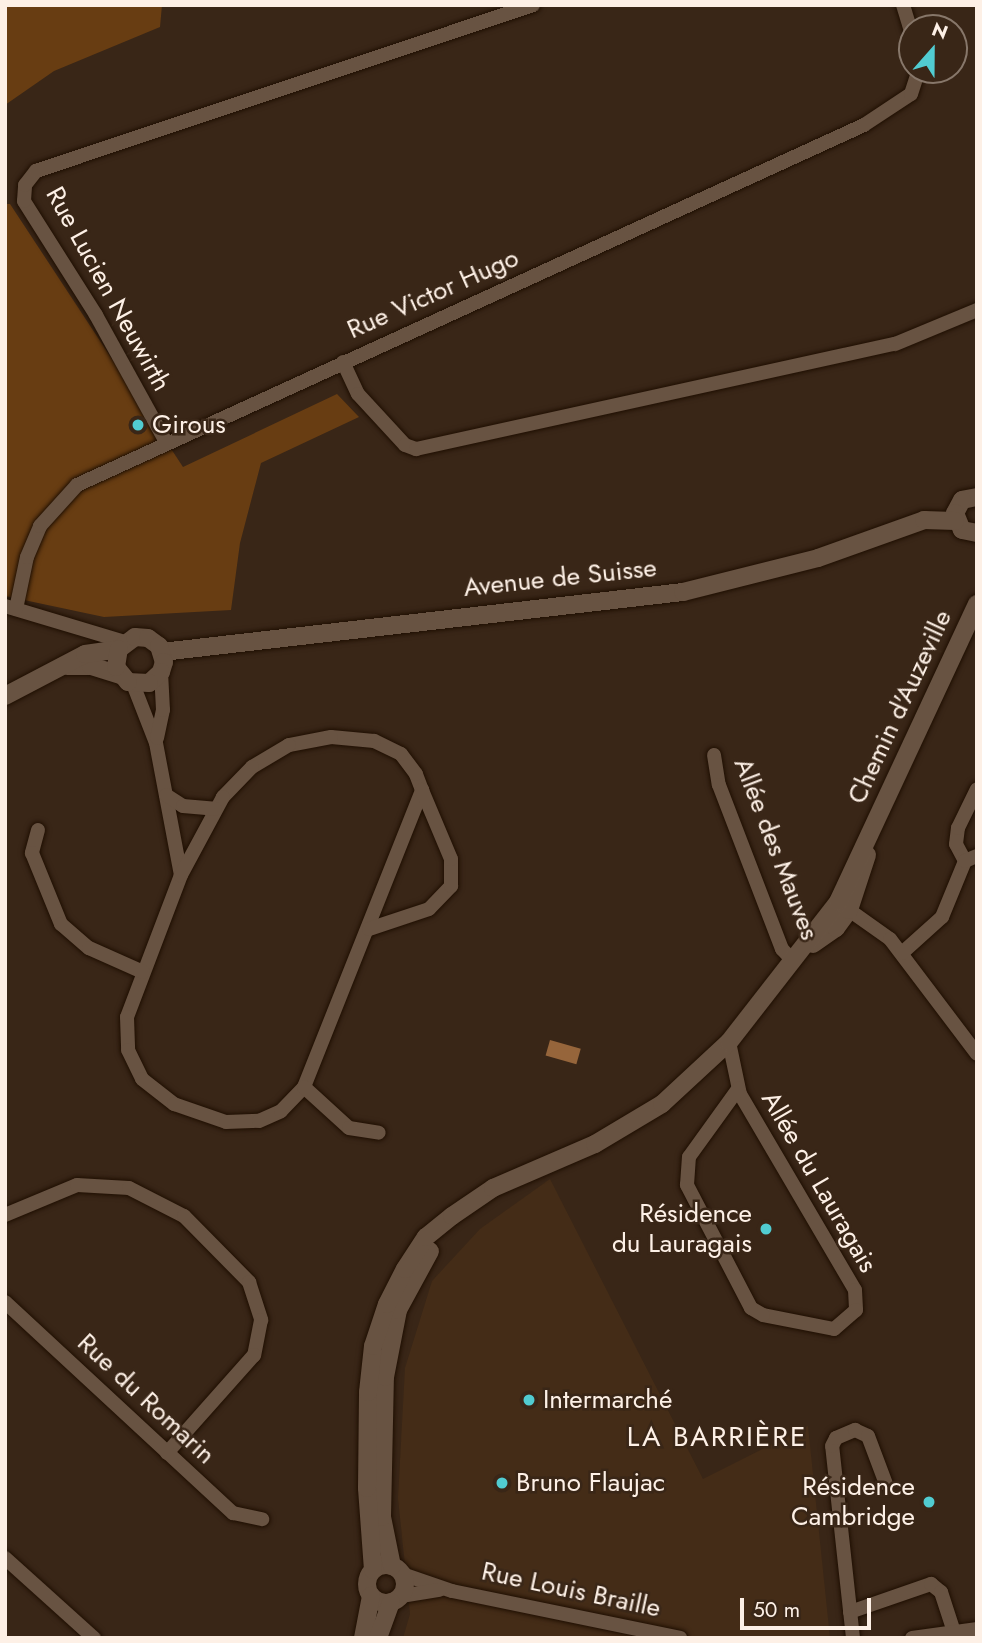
<!DOCTYPE html>
<html>
<head>
<meta charset="utf-8">
<style>
  body { margin:0 }
  #map { position:relative; width:982px; height:1643px; overflow:hidden; background:#392617; font-family:Jost,sans-serif }
  div>[style] { position:absolute }
  .built>* { inset:0; background:#442c17 }
  .green>* { inset:0; background:#683d12 }
  .water>* { inset:0; background:#96653b; transform-origin:0 0 }
  .roads { filter:drop-shadow(0 0 2px #1f0f02) drop-shadow(0 0 2px #1f0f02) }
  .minor>* { height:14px; margin:-7px; padding:0 7px; transform-origin:7px; border-radius:7px; background:#685342 }
  .tertiary>* { height:18px; margin:-9px; padding:0 9px; transform-origin:9px; border-radius:9px; background:#685342 }
  .tertiary>.ring { margin:-9px; padding:0; box-sizing:content-box; background:none; border:18px solid #685342; border-radius:50% }
  .dots>* { width:19px; height:19px; translate:-50% -50%; box-sizing:border-box; border:4px solid #392617; border-radius:50% }
  span { translate:-50% -50%; white-space:nowrap; text-align:center; line-height:1.15; -webkit-text-stroke:5px #392617; paint-order:stroke }
  .street-label { font-size:26px; color:#fdf0e6 }
  .poi-label { font-size:26px; color:#fdf0e6 }
  .left { translate:0 -50%; text-align:left }
  .right { translate:-100% -50%; text-align:right }
  .neighbourhood-label { font-size:28px; color:#fdf0e6; letter-spacing:2px }
  .frame { position:absolute; inset:0; border:7px solid #fdf0e6; pointer-events:none }
  .north { position:absolute; left:898px; top:14px; width:70px; height:70px; box-sizing:border-box; background:#392617; border:2px solid #87776a; border-radius:50%; rotate:21deg; font-size:19px; font-weight:700; line-height:28px; text-align:center; color:#fdf0e6 }
  .north::after { content:''; display:block; margin:auto; width:24px; height:32px; background:#51ccd1; clip-path:polygon(50% 0,100% 100%,50% 72%,0 100%) }
  .scale { position:absolute; left:740px; top:1598px; width:131px; height:32px; box-sizing:border-box; border:4px solid #fdf0e6; border-top:0; padding-left:9px; font-size:21px; line-height:24px; white-space:nowrap; color:#fdf0e6; -webkit-text-stroke:5px #392617; paint-order:stroke }
</style>
</head>
<body>
<div id="map">
  <div class="built">
    <div style="clip-path:polygon(550px 1179px,703px 1479px,808px 1426px,830px 1638px,403px 1638px,410px 1614px,398px 1498px,405px 1368px,432px 1281px,480px 1229px)"></div>
  </div>
  <div class="green">
    <div style="clip-path:polygon(5px 5px,162px 5px,160px 27px,54px 71px,5px 105px)"></div>
    <div style="clip-path:polygon(5px 204px,10px 204px,183px 467px,337px 394px,359px 417px,261px 463px,240px 543px,231px 610px,104px 617px,5px 596px)"></div>
  </div>
  <div class="water">
    <div style="left:550px;top:1040px;width:32px;height:16px;rotate:16deg"></div>
  </div>
  <div class="roads">
    <div class="minor">
      <div style="left:903px;top:5px;width:31px;rotate:73deg"></div>
      <div style="left:343px;top:362px;width:35px;rotate:65deg"></div>
      <div style="left:358px;top:394px;width:69px;rotate:47.3deg"></div>
      <div style="left:405px;top:445px;width:12px;rotate:20deg"></div>
      <div style="left:416px;top:449px;width:490px;rotate:-12.4deg"></div>
      <div style="left:895px;top:344px;width:89px;rotate:-22.5deg"></div>
      <div style="left:166px;top:442px;width:145px;rotate:-118.9deg"></div>
      <div style="left:96px;top:315px;width:135px;rotate:-122.3deg"></div>
      <div style="left:24px;top:201px;width:16px;rotate:-86deg"></div>
      <div style="left:25px;top:185px;width:18px;rotate:-52deg"></div>
      <div style="left:36px;top:171px;width:524px;rotate:-18.47deg"></div>
      <div style="left:5px;top:606px;width:125px;rotate:16.7deg"></div>
      <div style="left:16px;top:609px;width:53px;rotate:-78.1deg"></div>
      <div style="left:27px;top:557px;width:34px;rotate:-67deg"></div>
      <div style="left:40px;top:526px;width:55px;rotate:-47.9deg"></div>
      <div style="left:77px;top:485px;width:865px;rotate:-24.58deg"></div>
      <div style="left:864px;top:125px;width:56px;rotate:-33.4deg"></div>
      <div style="left:911px;top:94px;width:25px;rotate:-72deg"></div>
      <div style="left:133px;top:684px;width:63px;rotate:68.7deg"></div>
      <div style="left:156px;top:743px;width:134px;rotate:79.3deg"></div>
      <div style="left:181px;top:875px;width:152px;rotate:110.8deg"></div>
      <div style="left:127px;top:1017px;width:33px;rotate:88deg"></div>
      <div style="left:128px;top:1050px;width:32px;rotate:64deg"></div>
      <div style="left:142px;top:1079px;width:41px;rotate:38deg"></div>
      <div style="left:174px;top:1104px;width:55px;rotate:19.1deg"></div>
      <div style="left:226px;top:1122px;width:33px;rotate:-2deg"></div>
      <div style="left:259px;top:1121px;width:24px;rotate:-24deg"></div>
      <div style="left:281px;top:1111px;width:33px;rotate:-46deg"></div>
      <div style="left:304px;top:1087px;width:320px;rotate:-68.3deg"></div>
      <div style="left:422px;top:790px;width:17px;rotate:-111deg"></div>
      <div style="left:416px;top:774px;width:25px;rotate:-127deg"></div>
      <div style="left:401px;top:754px;width:30px;rotate:-154deg"></div>
      <div style="left:374px;top:741px;width:43px;rotate:-174.7deg"></div>
      <div style="left:331px;top:737px;width:43px;rotate:169.2deg"></div>
      <div style="left:289px;top:745px;width:43px;rotate:149.3deg"></div>
      <div style="left:252px;top:767px;width:42px;rotate:134deg"></div>
      <div style="left:223px;top:797px;width:89px;rotate:118.3deg"></div>
      <div style="left:157px;top:738px;width:29px;rotate:-78deg"></div>
      <div style="left:163px;top:710px;width:38px;rotate:-93deg"></div>
      <div style="left:714px;top:755px;width:30px;rotate:81deg"></div>
      <div style="left:719px;top:785px;width:176px;rotate:69deg"></div>
      <div style="left:782px;top:949px;width:16px;rotate:47deg"></div>
      <div style="left:166px;top:795px;width:20px;rotate:33deg"></div>
      <div style="left:183px;top:806px;width:32px;rotate:5deg"></div>
      <div style="left:38px;top:830px;width:24px;rotate:105deg"></div>
      <div style="left:32px;top:853px;width:77px;rotate:67.8deg"></div>
      <div style="left:61px;top:924px;width:37px;rotate:41deg"></div>
      <div style="left:89px;top:948px;width:59px;rotate:24deg"></div>
      <div style="left:965px;top:861px;width:19px;rotate:-118deg"></div>
      <div style="left:956px;top:844px;width:16px;rotate:-83deg"></div>
      <div style="left:958px;top:828px;width:43px;rotate:-64deg"></div>
      <div style="left:842px;top:905px;width:59px;rotate:35.3deg"></div>
      <div style="left:890px;top:939px;width:144px;rotate:52.9deg"></div>
      <div style="left:369px;top:929px;width:63px;rotate:-18.4deg"></div>
      <div style="left:429px;top:909px;width:32px;rotate:-46deg"></div>
      <div style="left:451px;top:886px;width:27px;rotate:-90deg"></div>
      <div style="left:451px;top:859px;width:75px;rotate:-112.8deg"></div>
      <div style="left:902px;top:953px;width:54px;rotate:-42deg"></div>
      <div style="left:942px;top:917px;width:61px;rotate:-67.7deg"></div>
      <div style="left:965px;top:861px;width:13px;rotate:-23deg"></div>
      <div style="left:729px;top:1042px;width:53px;rotate:78.1deg"></div>
      <div style="left:740px;top:1094px;width:227px;rotate:59.6deg"></div>
      <div style="left:855px;top:1290px;width:20px;rotate:87deg"></div>
      <div style="left:856px;top:1310px;width:29px;rotate:139deg"></div>
      <div style="left:834px;top:1329px;width:72px;rotate:-168.8deg"></div>
      <div style="left:763px;top:1315px;width:14px;rotate:-150deg"></div>
      <div style="left:751px;top:1308px;width:139px;rotate:-117.5deg"></div>
      <div style="left:687px;top:1185px;width:28px;rotate:-86deg"></div>
      <div style="left:689px;top:1157px;width:84px;rotate:-54.2deg"></div>
      <div style="left:304px;top:1087px;width:61px;rotate:42.3deg"></div>
      <div style="left:349px;top:1128px;width:30px;rotate:9deg"></div>
      <div style="left:5px;top:1215px;width:78px;rotate:-22.6deg"></div>
      <div style="left:77px;top:1185px;width:52px;rotate:3.3deg"></div>
      <div style="left:129px;top:1188px;width:62px;rotate:27deg"></div>
      <div style="left:184px;top:1216px;width:93px;rotate:45.4deg"></div>
      <div style="left:249px;top:1282px;width:40px;rotate:72deg"></div>
      <div style="left:261px;top:1320px;width:36px;rotate:101deg"></div>
      <div style="left:254px;top:1355px;width:131px;rotate:131.6deg"></div>
      <div style="left:5px;top:1302px;width:311px;rotate:42.8deg"></div>
      <div style="left:233px;top:1513px;width:30px;rotate:12deg"></div>
      <div style="left:5px;top:1558px;width:120px;rotate:42deg"></div>
      <div style="left:402px;top:1574px;width:53px;rotate:18.8deg"></div>
      <div style="left:452px;top:1591px;width:233px;rotate:11.6deg"></div>
      <div style="left:401px;top:1596px;width:39px;rotate:-9deg"></div>
      <div style="left:850px;top:1612px;width:86px;rotate:-19.1deg"></div>
      <div style="left:931px;top:1584px;width:13px;rotate:39deg"></div>
      <div style="left:941px;top:1592px;width:42px;rotate:72deg"></div>
      <div style="left:853px;top:1638px;width:193px;rotate:-96.2deg"></div>
      <div style="left:832px;top:1446px;width:9px;rotate:-63deg"></div>
      <div style="left:836px;top:1438px;width:21px;rotate:-23deg"></div>
      <div style="left:855px;top:1430px;width:14px;rotate:25deg"></div>
      <div style="left:868px;top:1436px;width:51px;rotate:69.4deg"></div>
      <div style="left:912px;top:1638px;width:66px;rotate:-7.9deg"></div>
    </div>
    <div class="tertiary">
      <div style="left:977px;top:497px;width:15px;rotate:169deg"></div>
      <div style="left:962px;top:500px;width:15px;rotate:118deg"></div>
      <div style="left:955px;top:513px;width:18px;rotate:68deg"></div>
      <div style="left:962px;top:530px;width:15px;rotate:11deg"></div>
      <div style="left:162px;top:652px;width:524px;rotate:-6.57deg"></div>
      <div style="left:683px;top:592px;width:139px;rotate:-14.1deg"></div>
      <div style="left:818px;top:558px;width:113px;rotate:-19.7deg"></div>
      <div style="left:924px;top:520px;width:31px;rotate:2deg"></div>
      <div style="left:67px;top:666px;width:24px"></div>
      <div style="left:91px;top:666px;width:31px;rotate:17deg"></div>
      <div style="left:5px;top:696px;width:90px;rotate:-27.7deg"></div>
      <div style="left:85px;top:654px;width:34px;rotate:-8deg"></div>
      <div style="left:119px;top:649px;width:20px;rotate:-37deg"></div>
      <div style="left:135px;top:637px;width:13px;rotate:4deg"></div>
      <div style="left:148px;top:638px;width:14px;rotate:36deg"></div>
      <div style="left:159px;top:646px;width:17px;rotate:73deg"></div>
      <div style="left:164px;top:662px;width:10px;rotate:107deg"></div>
      <div style="left:161px;top:672px;width:16px;rotate:137deg"></div>
      <div style="left:149px;top:683px;width:21px;rotate:-177deg"></div>
      <div style="left:128px;top:682px;width:19px;rotate:-129deg"></div>
      <div style="left:116px;top:667px;width:18px;rotate:-81deg"></div>
      <div style="left:813px;top:944px;width:28px;rotate:-35deg"></div>
      <div style="left:836px;top:928px;width:22px;rotate:-54deg"></div>
      <div style="left:849px;top:910px;width:58px;rotate:-71.9deg"></div>
      <div class="ring" style="left:367px;top:1565px;width:20px;height:20px"></div>
      <div style="left:392px;top:1566px;width:50px;rotate:-101.5deg"></div>
      <div style="left:382px;top:1517px;width:140px;rotate:-88.8deg"></div>
      <div style="left:385px;top:1377px;width:68px;rotate:-79deg"></div>
      <div style="left:398px;top:1310px;width:67px;rotate:-61.5deg"></div>
      <div style="left:373px;top:1570px;width:82px;rotate:-94.2deg"></div>
      <div style="left:367px;top:1488px;width:96px;rotate:-89.4deg"></div>
      <div style="left:368px;top:1392px;width:46px;rotate:-83.8deg"></div>
      <div style="left:373px;top:1346px;width:44px;rotate:-71.6deg"></div>
      <div style="left:387px;top:1304px;width:39px;rotate:-63deg"></div>
      <div style="left:405px;top:1269px;width:38px;rotate:-57deg"></div>
      <div style="left:426px;top:1237px;width:33px;rotate:-39deg"></div>
      <div style="left:452px;top:1216px;width:50px;rotate:-34.3deg"></div>
      <div style="left:493px;top:1188px;width:111px;rotate:-23.3deg"></div>
      <div style="left:595px;top:1144px;width:78px;rotate:-30.8deg"></div>
      <div style="left:662px;top:1104px;width:91px;rotate:-42.8deg"></div>
      <div style="left:729px;top:1042px;width:177px;rotate:-52.1deg"></div>
      <div style="left:838px;top:902px;width:329px;rotate:-65deg"></div>
      <div style="left:363px;top:1638px;width:43px;rotate:-79.2deg"></div>
      <div style="left:378px;top:1638px;width:38px;rotate:-70deg"></div>
    </div>
  </div>
  <div class="dots">
    <div style="left:138px;top:425px;background:#51ccd1"></div>
    <div style="left:766px;top:1229px;background:#51ccd1"></div>
    <div style="left:529px;top:1400px;background:#51ccd1"></div>
    <div style="left:502px;top:1483px;background:#51ccd1"></div>
    <div style="left:929px;top:1502px;background:#51ccd1"></div>
  </div>
  <div class="street-label">
    <span style="left:108px;top:289px;rotate:61deg">Rue Lucien Neuwirth</span>
    <span style="left:433px;top:294px;rotate:-24deg">Rue Victor Hugo</span>
    <span style="left:560px;top:578px;rotate:-6deg">Avenue de Suisse</span>
    <span style="left:900px;top:707px;rotate:-65deg">Chemin d'Auzeville</span>
    <span style="left:776px;top:849px;rotate:69deg">Allée des Mauves</span>
    <span style="left:819px;top:1182px;rotate:60deg">Allée du Lauragais</span>
    <span style="left:146px;top:1399px;rotate:43deg">Rue du Romarin</span>
    <span style="left:571px;top:1590px;rotate:12deg">Rue Louis Braille</span>
  </div>
  <div class="poi-label">
    <span class="left" style="left:152px;top:425px">Girous</span>
    <span class="right" style="left:752px;top:1229px">Résidence<br>du Lauragais</span>
    <span class="left" style="left:543px;top:1400px">Intermarché</span>
    <span class="left" style="left:516px;top:1483px">Bruno Flaujac</span>
    <span class="right" style="left:915px;top:1502px">Résidence<br>Cambridge</span>
  </div>
  <div class="neighbourhood-label">
    <span style="left:717px;top:1437px">LA BARRIÈRE</span>
  </div>
  <div class="frame"></div>
  <div class="north">N</div>
  <div class="scale">50 m</div>
</div>
</body>
</html>
